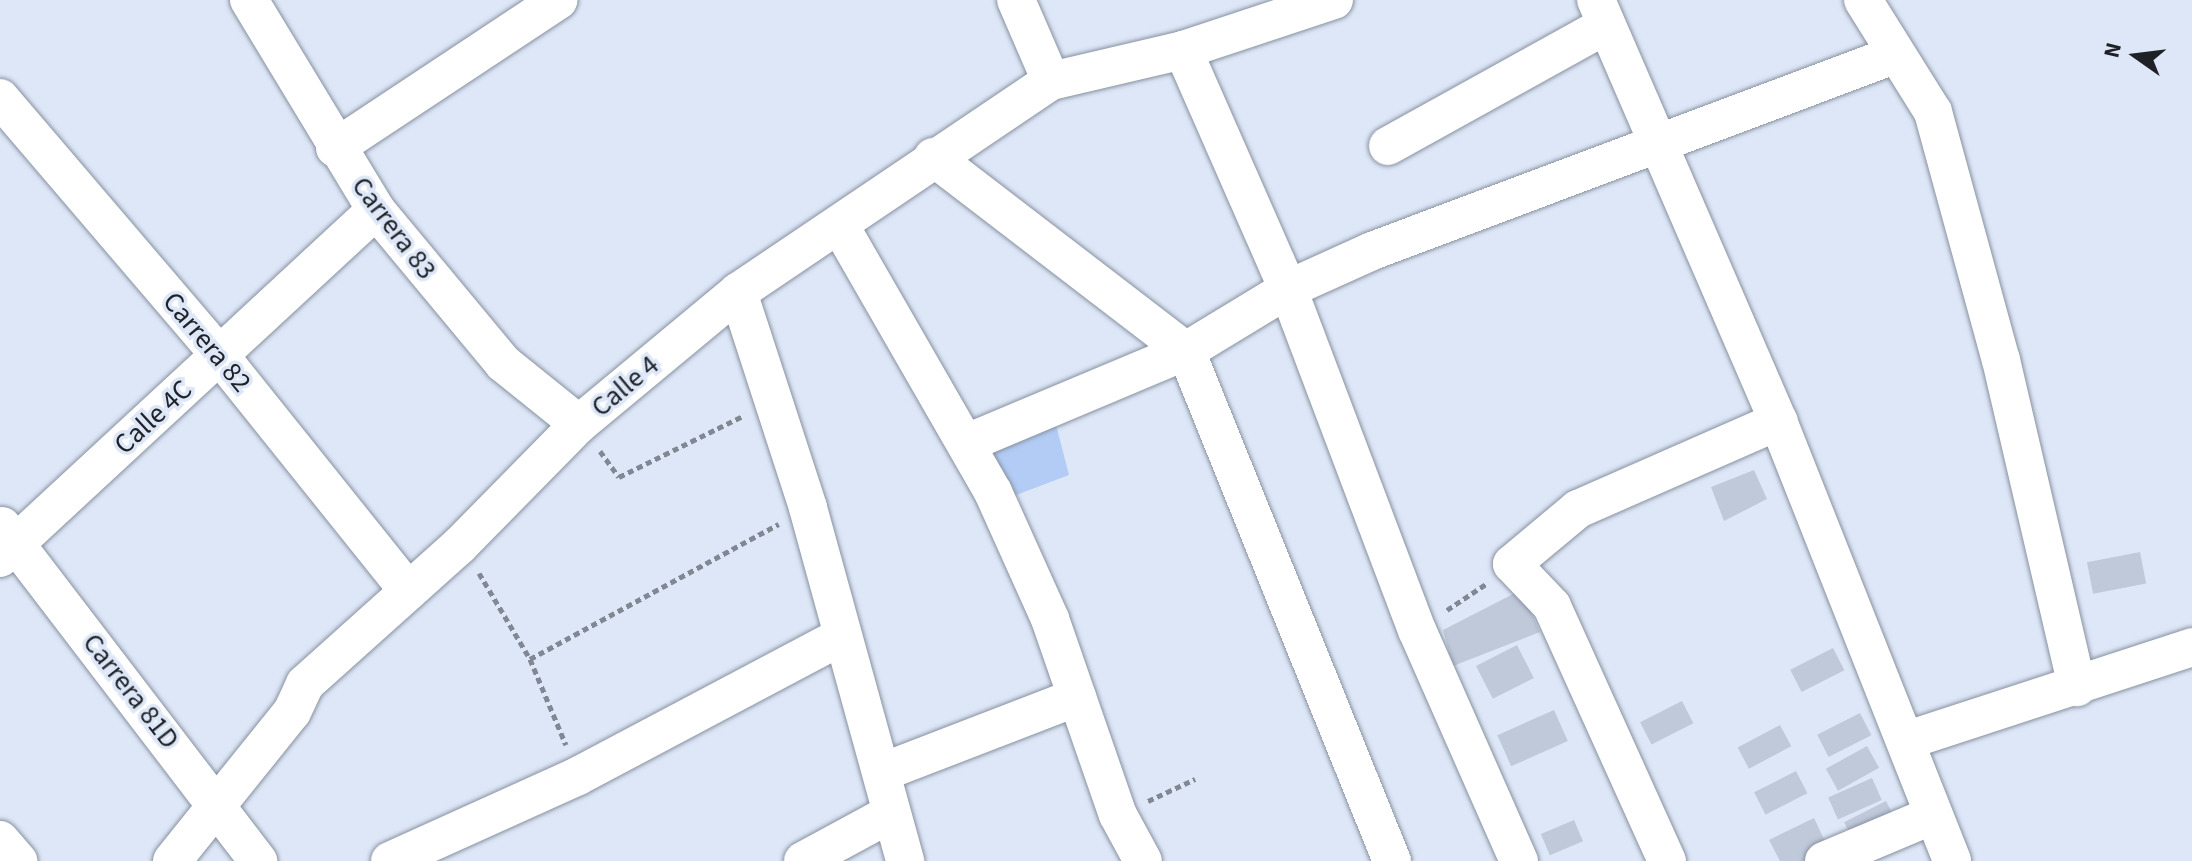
<!DOCTYPE html>
<html>
<head>
<meta charset="utf-8">
<style>
  body { margin:0 }
  #map { position:relative; width:2192px; height:861px; overflow:hidden; background:#dde7f7; font-family:"Source Sans 3",sans-serif }
  div>[style] { position:absolute }
  .green>* { inset:0; background:#b2ccf5 }
  .building>* { inset:0; background:#bfc9d9; transform-origin:0 0 }
  .path>* { height:5px; margin-top:-2.5px; transform-origin:0; background:repeating-linear-gradient(90deg,#818893 0 6px,transparent 0 10px) }
  .roads { filter:drop-shadow(0 0 2px #8891a0) drop-shadow(0 0 2px #8891a0) }
  .minor>* { height:38px; margin:-19px; padding:0 19px; transform-origin:19px; border-radius:19px; background:#fff }
  span { translate:-50% -50%; white-space:nowrap; text-align:center; line-height:1.15; -webkit-text-stroke:7px #dde7f7; paint-order:stroke }
  .street-label { font-size:28px; color:#1e2227 }
  .north { position:absolute; left:2096px; top:16px; width:80px; height:80px; -webkit-text-stroke:6px #dde7f7; paint-order:stroke; rotate:284deg; font-size:22px; font-weight:700; line-height:32px; text-align:center; color:#1e2227 }
  .north::after { content:''; display:block; margin:auto; width:28px; height:36px; background:#1e2227; clip-path:polygon(50% 0,100% 100%,50% 72%,0 100%) }
</style>
</head>
<body>
<div id="map">
  <div class="green">
    <div style="clip-path:polygon(1055px 421px,1069px 475px,1008px 498px,985px 450px)"></div>
  </div>
  <div class="building">
    <div style="clip-path:polygon(1754px 470px,1767px 499px,1724px 521px,1711px 487px)"></div>
    <div style="left:2140px;top:552px;width:32px;height:54px;rotate:79deg"></div>
    <div style="clip-path:polygon(1521px 590px,1540px 632px,1453px 666px,1443px 630px)"></div>
    <div style="left:1517px;top:645px;width:37px;height:46px;rotate:63deg"></div>
    <div style="left:1833px;top:648px;width:25px;height:48px;rotate:63deg"></div>
    <div style="left:1682px;top:701px;width:25px;height:47px;rotate:63deg"></div>
    <div style="left:1554px;top:710px;width:34px;height:62px;rotate:66deg"></div>
    <div style="left:1860px;top:713px;width:25px;height:48px;rotate:63deg"></div>
    <div style="left:1780px;top:725px;width:24px;height:48px;rotate:62deg"></div>
    <div style="left:1867px;top:746px;width:25px;height:47px;rotate:61deg"></div>
    <div style="left:1796px;top:771px;width:25px;height:47px;rotate:63deg"></div>
    <div style="left:1872px;top:778px;width:24px;height:48px;rotate:66deg"></div>
    <div style="left:1886px;top:801px;width:25px;height:47px;rotate:63deg"></div>
    <div style="clip-path:polygon(1814px 818px,1830px 852px,1812px 861px,1780px 861px,1769px 840px)"></div>
    <div style="left:1574px;top:820px;width:23px;height:36px;rotate:67deg"></div>
  </div>
  <div class="path">
    <div style="left:600px;top:451px;width:32px;rotate:54deg"></div>
    <div style="left:619px;top:477px;width:138px;rotate:-26.2deg"></div>
    <div style="left:479px;top:573px;width:100px;rotate:59.3deg"></div>
    <div style="left:530px;top:659px;width:93px;rotate:67.3deg"></div>
    <div style="left:1447px;top:610px;width:47px;rotate:-33.7deg"></div>
    <div style="left:530px;top:659px;width:283px;rotate:-28.5deg"></div>
    <div style="left:1148px;top:801px;width:52px;rotate:-25.1deg"></div>
  </div>
  <div class="roads">
    <div class="minor">
      <div style="left:249px;top:0;width:245px;rotate:58.8deg"></div>
      <div style="left:376px;top:210px;width:199px;rotate:50.3deg"></div>
      <div style="left:503px;top:363px;width:97px;rotate:38.8deg"></div>
      <div style="left:1016px;top:0;width:88px;rotate:66.6deg"></div>
      <div style="left:1596px;top:0;width:459px;rotate:66.6deg"></div>
      <div style="left:1778px;top:421px;width:473px;rotate:68.4deg"></div>
      <div style="left:1863px;top:0;width:132px;rotate:58deg"></div>
      <div style="left:1933px;top:112px;width:257px;rotate:74.7deg"></div>
      <div style="left:2001px;top:360px;width:336px;rotate:76.9deg"></div>
      <div style="left:1183px;top:50px;width:261px;rotate:66.3deg"></div>
      <div style="left:1288px;top:289px;width:365px;rotate:69.3deg"></div>
      <div style="left:1417px;top:630px;width:253px;rotate:66.2deg"></div>
      <div style="left:0;top:98px;width:339px;rotate:49.5deg"></div>
      <div style="left:220px;top:356px;width:301px;rotate:51.3deg"></div>
      <div style="left:1388px;top:146px;width:249px;rotate:-29deg"></div>
      <div style="left:335px;top:148px;width:268px;rotate:-33.5deg"></div>
      <div style="left:933px;top:157px;width:319px;rotate:37.5deg"></div>
      <div style="left:1186px;top:351px;width:550px;rotate:68.01deg"></div>
      <div style="left:840px;top:226px;width:307px;rotate:60.1deg"></div>
      <div style="left:993px;top:492px;width:139px;rotate:65.8deg"></div>
      <div style="left:1050px;top:619px;width:207px;rotate:70.9deg"></div>
      <div style="left:1118px;top:815px;width:52px;rotate:61.5deg"></div>
      <div style="left:738px;top:292px;width:227px;rotate:72deg"></div>
      <div style="left:808px;top:508px;width:366px;rotate:74.6deg"></div>
      <div style="left:967px;top:443px;width:238px;rotate:-22.8deg"></div>
      <div style="left:1186px;top:351px;width:119px;rotate:-31.3deg"></div>
      <div style="left:1288px;top:289px;width:92px;rotate:-24.3deg"></div>
      <div style="left:1372px;top:251px;width:558px;rotate:-20.58deg"></div>
      <div style="left:2px;top:526px;width:422px;rotate:52.6deg"></div>
      <div style="left:0;top:558px;width:512px;rotate:-42.79deg"></div>
      <div style="left:1908px;top:740px;width:299px;rotate:-18.1deg"></div>
      <div style="left:883px;top:772px;width:208px;rotate:-21.1deg"></div>
      <div style="left:0;top:840px;width:28px;rotate:49deg"></div>
      <div style="left:172px;top:861px;width:191px;rotate:-51.2deg"></div>
      <div style="left:292px;top:712px;width:31px;rotate:-65deg"></div>
      <div style="left:305px;top:684px;width:207px;rotate:-41.9deg"></div>
      <div style="left:459px;top:546px;width:171px;rotate:-45.5deg"></div>
      <div style="left:579px;top:424px;width:207px;rotate:-39.7deg"></div>
      <div style="left:738px;top:292px;width:377px;rotate:-34deg"></div>
      <div style="left:1051px;top:81px;width:136px;rotate:-13.2deg"></div>
      <div style="left:1183px;top:50px;width:159px;rotate:-18.3deg"></div>
      <div style="left:390px;top:861px;width:206px;rotate:-24.3deg"></div>
      <div style="left:578px;top:776px;width:295px;rotate:-27.9deg"></div>
      <div style="left:803px;top:861px;width:97px;rotate:-28.4deg"></div>
      <div style="left:1667px;top:861px;width:280px;rotate:-114.3deg"></div>
      <div style="left:1552px;top:606px;width:58px;rotate:-133.6deg"></div>
      <div style="left:1512px;top:564px;width:86px;rotate:-39.8deg"></div>
      <div style="left:1578px;top:509px;width:219px;rotate:-23.7deg"></div>
      <div style="left:1824px;top:861px;width:116px;rotate:-22.8deg"></div>
    </div>
  </div>
  <div class="street-label">
    <span style="left:394px;top:228px;rotate:53deg">Carrera 83</span>
    <span style="left:207px;top:342px;rotate:50deg">Carrera 82</span>
    <span style="left:625px;top:386px;rotate:-40deg">Calle 4</span>
    <span style="left:153px;top:417px;rotate:-43deg">Calle 4C</span>
    <span style="left:131px;top:691px;rotate:52deg">Carrera 81D</span>
  </div>
  <div class="north">N</div>
</div>
</body>
</html>
